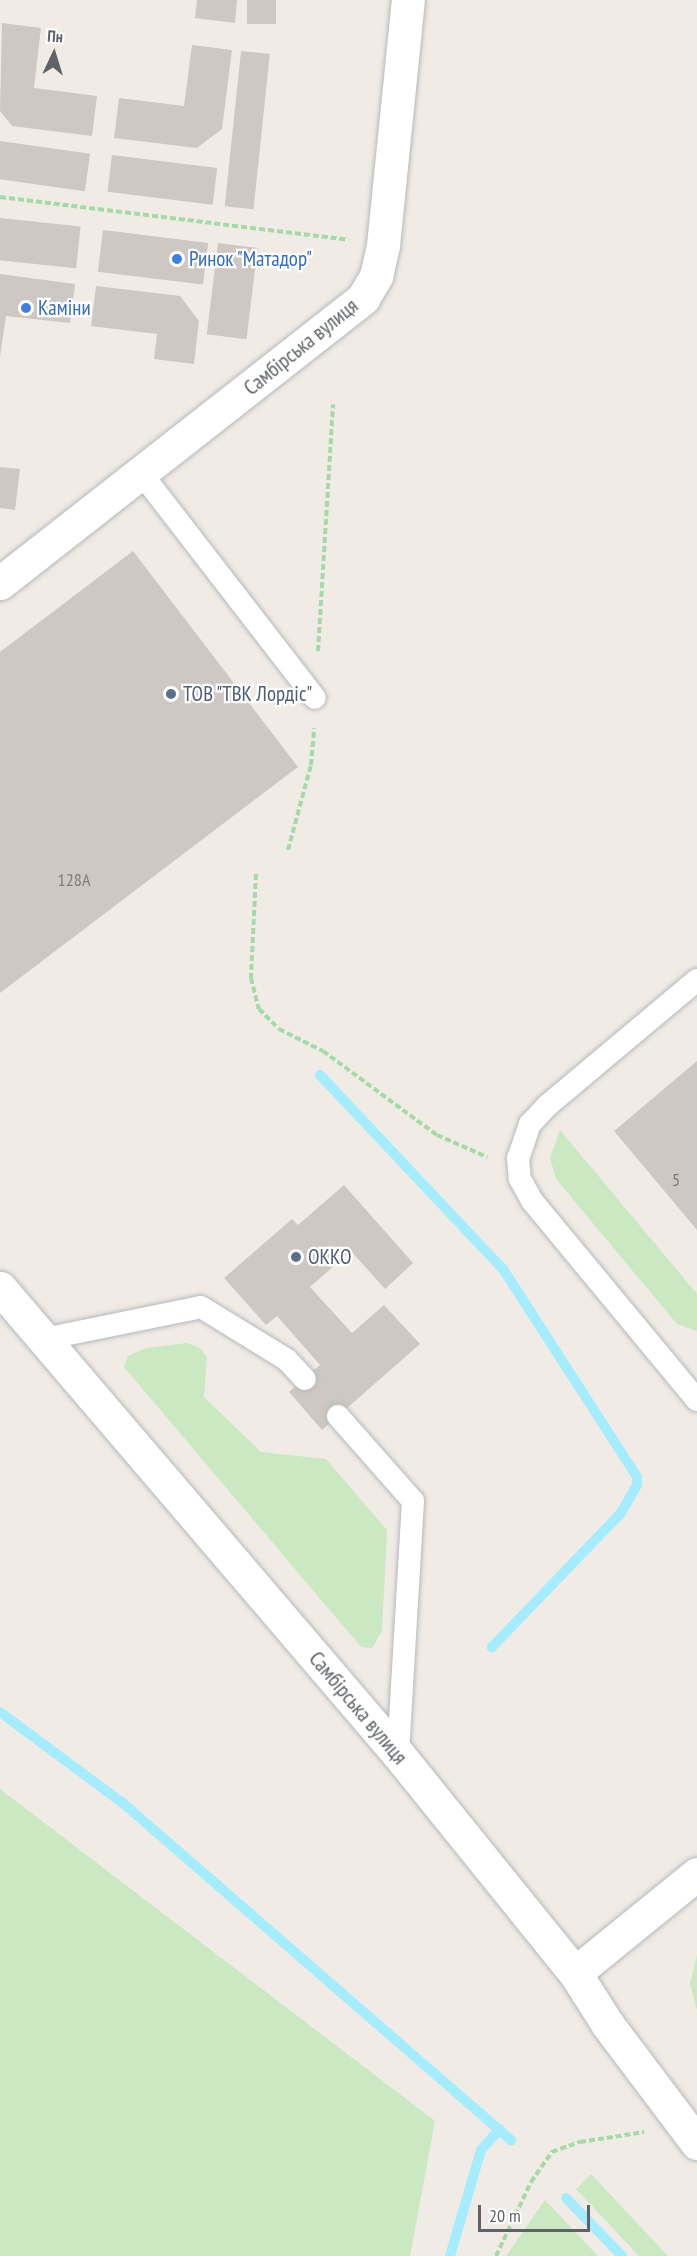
<!DOCTYPE html>
<html>
<head>
<meta charset="utf-8">
<style>
  body { margin:0 }
  #map { position:relative; width:697px; height:2256px; overflow:hidden; background:#f0ebe5; font-family:"PT Sans Narrow",sans-serif }
  div>[style] { position:absolute }
  .green>* { inset:0; background:#cae8c1 }
  .stream>* { height:10px; margin:-5px; padding:0 5px; transform-origin:5px; border-radius:5px; background:#a6ecff }
  .building>* { inset:0; background:#cdc8c4; transform-origin:0 0 }
  .path>* { height:4px; margin-top:-2px; transform-origin:0; background:repeating-linear-gradient(90deg,#a4daa6 0 6px,transparent 0 9px) }
  .roads { filter:drop-shadow(0 0 2px #b5b9bc) drop-shadow(0 0 2px #b5b9bc) }
  .service>* { height:22px; margin:-11px; padding:0 11px; transform-origin:11px; border-radius:11px; background:#fff }
  .minor>* { height:33px; margin:-16.5px; padding:0 16.5px; transform-origin:16.5px; border-radius:16.5px; background:#fff }
  .tertiary>* { height:33px; margin:-16.5px; padding:0 16.5px; transform-origin:16.5px; border-radius:16.5px; background:#fff }
  .secondary>* { height:33px; margin:-16.5px; padding:0 16.5px; transform-origin:16.5px; border-radius:16.5px; background:#fff }
  .dots>* { width:16px; height:16px; translate:-50% -50%; box-sizing:border-box; border:3px solid #fff; border-radius:50% }
  span { translate:-50% -50%; white-space:nowrap; text-align:center; line-height:1.15; -webkit-text-stroke:4.5px #fff; paint-order:stroke }
  .number-label { font-size:18px; color:#797c7e }
  .number-label span { -webkit-text-stroke-width:0 }
  .shop-label { font-size:21px; color:#366cbe }
  .left { translate:0 -50%; text-align:left }
  .street-label { font-size:21px; color:#5d6366 }
  .service-label { font-size:21px; color:#4e5e75 }
  .north { position:absolute; left:24px; top:24px; width:60px; height:60px; -webkit-text-stroke:4px #fff; paint-order:stroke; rotate:4deg; font-size:16px; font-weight:700; line-height:24px; text-align:center; color:#5d6366 }
  .north::after { content:''; display:block; margin:auto; width:21px; height:27px; background:#5d6366; clip-path:polygon(50% 0,100% 100%,50% 72%,0 100%) }
  .scale { position:absolute; left:478px; top:2205px; width:112px; height:27px; box-sizing:border-box; border:3px solid #5d6366; border-top:0; padding-left:8px; font-size:18px; line-height:21px; white-space:nowrap; color:#5d6366; -webkit-text-stroke:4px #fff; paint-order:stroke }
</style>
</head>
<body>
<div id="map">
  <div class="green">
    <div style="clip-path:polygon(560px 1130px,697px 1294px,697px 1331px,677px 1324px,556px 1179px,550px 1158px)"></div>
    <div style="clip-path:polygon(187px 1343px,200px 1348px,207px 1357px,204px 1397px,261px 1452px,326px 1459px,387px 1530px,382px 1631px,372px 1648px,361px 1647px,124px 1367px,128px 1356px,147px 1348px)"></div>
    <div style="clip-path:polygon(0 1789px,435px 2121px,410px 2256px,0 2256px)"></div>
    <div style="clip-path:polygon(697px 1955px,697px 2010px,690px 1984px)"></div>
    <div style="clip-path:polygon(591px 2174px,668px 2256px,639px 2256px,576px 2189px)"></div>
    <div style="clip-path:polygon(545px 2200px,598px 2256px,506px 2256px)"></div>
  </div>
  <div class="stream">
    <div style="left:320px;top:1075px;width:267px;rotate:46.7deg"></div>
    <div style="left:503px;top:1269px;width:247px;rotate:57.2deg"></div>
    <div style="left:637px;top:1477px;width:8px;rotate:90deg"></div>
    <div style="left:637px;top:1485px;width:34px;rotate:120deg"></div>
    <div style="left:620px;top:1514px;width:185px;rotate:133.9deg"></div>
    <div style="left:0;top:1712px;width:154px;rotate:36.6deg"></div>
    <div style="left:124px;top:1804px;width:513px;rotate:40.97deg"></div>
    <div style="left:566px;top:2198px;width:81px;rotate:46deg"></div>
    <div style="left:450px;top:2256px;width:110px;rotate:-73.7deg"></div>
    <div style="left:481px;top:2150px;width:28px;rotate:-48deg"></div>
  </div>
  <div class="building">
    <div style="clip-path:polygon(197px 0,237px 0,235px 23px,195px 18px)"></div>
    <div style="left:247px;top:0;width:29px;height:24px"></div>
    <div style="clip-path:polygon(2px 23px,41px 28px,34px 88px,97px 96px,92px 136px,12px 126px,0 111px)"></div>
    <div style="clip-path:polygon(192px 45px,232px 50px,222px 129px,197px 148px,114px 138px,119px 98px,184px 106px)"></div>
    <div style="left:241px;top:51px;width:29px;height:156px;rotate:6deg"></div>
    <div style="left:0;top:141px;width:91px;height:38px;rotate:8deg"></div>
    <div style="left:112px;top:155px;width:106px;height:37px;rotate:7deg"></div>
    <div style="left:0;top:218px;width:81px;height:42px;rotate:6deg"></div>
    <div style="left:103px;top:230px;width:106px;height:42px;rotate:7deg"></div>
    <div style="left:218px;top:243px;width:40px;height:92px;rotate:7deg"></div>
    <div style="clip-path:polygon(0 274px,75px 284px,70px 323px,6px 316px,0 357px)"></div>
    <div style="clip-path:polygon(96px 286px,180px 296px,199px 321px,194px 364px,154px 359px,157px 334px,91px 326px)"></div>
    <div style="clip-path:polygon(0 467px,20px 469px,15px 510px,0 508px)"></div>
    <div style="clip-path:polygon(133px 551px,298px 767px,0 993px,0 652px)"></div>
    <div style="clip-path:polygon(697px 1061px,697px 1230px,614px 1131px)"></div>
    <div style="clip-path:polygon(344px 1185px,413px 1263px,385px 1289px,351px 1251px,310px 1287px,352px 1333px,384px 1305px,420px 1344px,322px 1430px,289px 1392px,320px 1365px,277px 1316px,266px 1325px,224px 1278px,292px 1219px,298px 1225px)"></div>
  </div>
  <div class="path">
    <div style="left:0;top:197px;width:351px;rotate:7deg"></div>
    <div style="left:318px;top:651px;width:247px;rotate:-86.5deg"></div>
    <div style="left:288px;top:850px;width:88px;rotate:-74.9deg"></div>
    <div style="left:311px;top:765px;width:37px;rotate:-85deg"></div>
    <div style="left:256px;top:874px;width:104px;rotate:92.8deg"></div>
    <div style="left:251px;top:978px;width:32px;rotate:76deg"></div>
    <div style="left:259px;top:1009px;width:28px;rotate:45deg"></div>
    <div style="left:279px;top:1029px;width:49px;rotate:26.6deg"></div>
    <div style="left:323px;top:1051px;width:142px;rotate:36.4deg"></div>
    <div style="left:437px;top:1135px;width:55px;rotate:23.7deg"></div>
    <div style="left:496px;top:2256px;width:82px;rotate:-64.7deg"></div>
    <div style="left:531px;top:2182px;width:37px;rotate:-55deg"></div>
    <div style="left:552px;top:2152px;width:30px;rotate:-20deg"></div>
    <div style="left:580px;top:2142px;width:65px;rotate:-8.9deg"></div>
  </div>
  <div class="roads">
    <div class="service">
      <div style="left:141px;top:473px;width:284px;rotate:52.3deg"></div>
      <div style="left:697px;top:980px;width:196px;rotate:140deg"></div>
      <div style="left:547px;top:1106px;width:25px;rotate:133deg"></div>
      <div style="left:530px;top:1124px;width:36px;rotate:109deg"></div>
      <div style="left:518px;top:1158px;width:21px;rotate:85deg"></div>
      <div style="left:520px;top:1179px;width:26px;rotate:61deg"></div>
      <div style="left:533px;top:1202px;width:257px;rotate:50.4deg"></div>
      <div style="left:44px;top:1339px;width:160px;rotate:-11.5deg"></div>
      <div style="left:201px;top:1307px;width:101px;rotate:31.6deg"></div>
      <div style="left:287px;top:1360px;width:26px;rotate:47deg"></div>
      <div style="left:338px;top:1416px;width:113px;rotate:48.6deg"></div>
      <div style="left:413px;top:1501px;width:253px;rotate:93.4deg"></div>
    </div>
    <div class="minor">
      <div style="left:0;top:583px;width:462px;rotate:-38.1deg"></div>
      <div style="left:363px;top:298px;width:26px;rotate:-59deg"></div>
      <div style="left:376px;top:276px;width:32px;rotate:-77deg"></div>
      <div style="left:383px;top:245px;width:246px;rotate:-84.2deg"></div>
    </div>
    <div class="tertiary">
      <div style="left:575px;top:1973px;width:157px;rotate:-39.1deg"></div>
    </div>
    <div class="secondary">
      <div style="left:0;top:1288px;width:613px;rotate:49.5deg"></div>
      <div style="left:398px;top:1754px;width:282px;rotate:51.1deg"></div>
      <div style="left:575px;top:1973px;width:62px;rotate:57.6deg"></div>
      <div style="left:608px;top:2025px;width:148px;rotate:53deg"></div>
    </div>
  </div>
  <div class="dots">
    <div style="left:177px;top:259px;background:#3f7fe0"></div>
    <div style="left:26px;top:308px;background:#3f7fe0"></div>
    <div style="left:171px;top:694px;background:#5c6f8a"></div>
    <div style="left:296px;top:1257px;background:#5c6f8a"></div>
  </div>
  <div class="number-label">
    <span style="left:74px;top:880px">128А</span>
    <span style="left:676px;top:1180px">5</span>
  </div>
  <div class="shop-label">
    <span class="left" style="left:189px;top:259px">Ринок "Матадор"</span>
    <span class="left" style="left:38px;top:308px">Каміни</span>
  </div>
  <div class="street-label">
    <span style="left:301px;top:347px;rotate:-39deg">Самбірська вулиця</span>
    <span style="left:358px;top:1708px;rotate:50deg">Самбірська вулиця</span>
  </div>
  <div class="service-label">
    <span class="left" style="left:183px;top:694px">ТОВ "ТВК Лордіс"</span>
    <span class="left" style="left:308px;top:1257px">ОККО</span>
  </div>
  <div class="north">Пн</div>
  <div class="scale">20 m</div>
</div>
</body>
</html>
